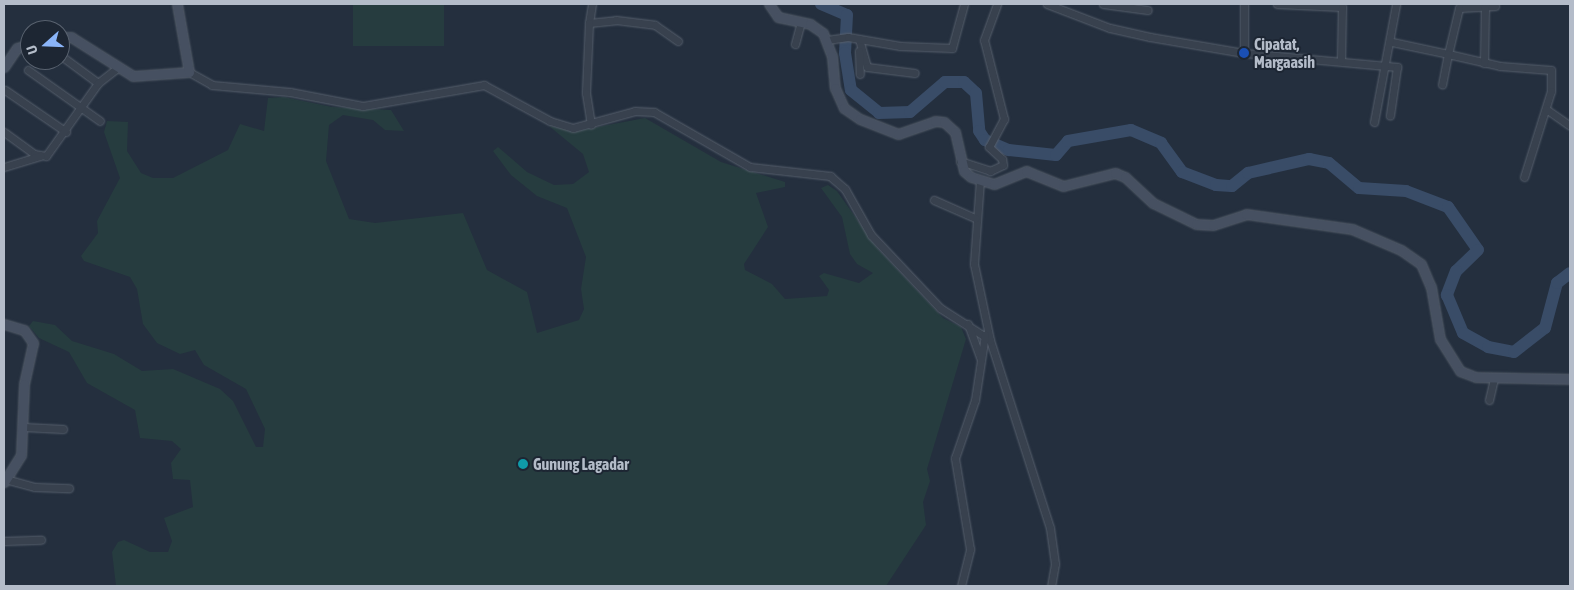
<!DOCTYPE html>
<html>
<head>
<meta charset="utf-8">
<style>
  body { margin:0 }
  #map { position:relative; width:1574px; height:590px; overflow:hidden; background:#242f3e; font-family:"Asap Condensed",sans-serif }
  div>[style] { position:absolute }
  .green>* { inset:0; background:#263c3f; transform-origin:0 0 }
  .river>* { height:12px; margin:-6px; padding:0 6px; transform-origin:6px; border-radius:6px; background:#394c67 }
  .roads { filter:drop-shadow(0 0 1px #565f6c) drop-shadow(0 0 1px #565f6c) }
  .street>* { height:7px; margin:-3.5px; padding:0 3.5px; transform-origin:3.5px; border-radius:3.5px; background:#38414e }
  .secondary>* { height:9px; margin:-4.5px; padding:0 4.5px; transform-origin:4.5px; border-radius:4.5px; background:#465061 }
  .dots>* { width:14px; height:14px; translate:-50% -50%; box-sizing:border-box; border:2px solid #1d2633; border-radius:50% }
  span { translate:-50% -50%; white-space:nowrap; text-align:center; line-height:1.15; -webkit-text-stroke:4px #1d2633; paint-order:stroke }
  .poi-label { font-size:16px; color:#b4bcc9; font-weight:700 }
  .left { translate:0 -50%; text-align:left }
  .frame { position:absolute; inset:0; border:5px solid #b4bcc9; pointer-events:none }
  .north { position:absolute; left:20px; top:20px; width:50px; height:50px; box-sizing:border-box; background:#1d2633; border:1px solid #59626f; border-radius:50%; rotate:250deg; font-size:14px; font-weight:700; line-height:20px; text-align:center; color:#b4bcc9 }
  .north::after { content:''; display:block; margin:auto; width:18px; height:22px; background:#8ab4f8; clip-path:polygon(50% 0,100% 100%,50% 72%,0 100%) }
</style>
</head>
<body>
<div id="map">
  <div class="green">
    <div style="left:353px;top:4px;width:91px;height:42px"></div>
    <div style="clip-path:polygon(284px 97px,332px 107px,391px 110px,404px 131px,385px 130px,373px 120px,343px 115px,329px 125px,326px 161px,349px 219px,375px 223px,463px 213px,487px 270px,527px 292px,537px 333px,579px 320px,584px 309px,581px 289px,586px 257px,567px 208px,537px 196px,511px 175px,493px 151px,498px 147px,527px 172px,554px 185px,573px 184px,589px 172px,583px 154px,549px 126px,576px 131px,645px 118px,721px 162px,785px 182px,785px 187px,756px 193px,768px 227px,744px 264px,745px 270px,772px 284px,785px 299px,827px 296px,829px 290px,819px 276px,824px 273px,859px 283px,873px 273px,857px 264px,850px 254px,842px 217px,821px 188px,828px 185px,837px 191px,877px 248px,943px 318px,961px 327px,966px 339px,927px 469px,930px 481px,923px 502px,926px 525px,886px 586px,116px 586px,112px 552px,118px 542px,124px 540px,150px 552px,168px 552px,172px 541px,164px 518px,193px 507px,190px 480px,173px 479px,171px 463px,181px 449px,172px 441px,140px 438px,135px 410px,87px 383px,69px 352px,39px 338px,29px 326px,33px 321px,55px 325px,72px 341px,114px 354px,142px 371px,173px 369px,220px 389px,233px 401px,256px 447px,263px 447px,265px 429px,246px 389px,204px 365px,195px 350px,180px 354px,157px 343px,143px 324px,137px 289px,130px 277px,84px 261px,81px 256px,98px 233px,97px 221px,120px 178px,104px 132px,107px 121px,128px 122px,127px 151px,141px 173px,153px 178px,173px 178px,228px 150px,240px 124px,264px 131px,268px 98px)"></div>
  </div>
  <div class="river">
    <div style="left:821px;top:4px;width:28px;rotate:23deg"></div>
    <div style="left:847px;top:15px;width:38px;rotate:93deg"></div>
    <div style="left:845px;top:53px;width:37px;rotate:81deg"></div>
    <div style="left:851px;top:90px;width:36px;rotate:39deg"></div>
    <div style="left:879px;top:113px;width:31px;rotate:-2deg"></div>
    <div style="left:910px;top:112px;width:46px;rotate:-40.6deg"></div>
    <div style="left:945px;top:82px;width:19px"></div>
    <div style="left:964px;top:82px;width:16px;rotate:43deg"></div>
    <div style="left:976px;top:93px;width:38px;rotate:85deg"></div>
    <div style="left:979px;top:131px;width:11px;rotate:56deg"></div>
    <div style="left:985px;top:140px;width:26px;rotate:23deg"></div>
    <div style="left:1009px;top:150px;width:47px;rotate:6.1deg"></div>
    <div style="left:1056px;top:155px;width:18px;rotate:-49deg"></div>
    <div style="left:1068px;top:141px;width:64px;rotate:-9.9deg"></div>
    <div style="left:1131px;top:130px;width:33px;rotate:23deg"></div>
    <div style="left:1161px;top:143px;width:36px;rotate:54deg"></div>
    <div style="left:1182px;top:172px;width:36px;rotate:21deg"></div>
    <div style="left:1216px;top:185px;width:16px;rotate:4deg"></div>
    <div style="left:1232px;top:186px;width:21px;rotate:-39deg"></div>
    <div style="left:1248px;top:173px;width:63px;rotate:-12.9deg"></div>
    <div style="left:1309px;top:159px;width:20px;rotate:11deg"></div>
    <div style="left:1329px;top:163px;width:39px;rotate:40deg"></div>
    <div style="left:1359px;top:188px;width:47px;rotate:3.7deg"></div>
    <div style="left:1406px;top:191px;width:45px;rotate:20.9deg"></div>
    <div style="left:1448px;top:207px;width:52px;rotate:55.1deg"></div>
    <div style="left:1478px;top:250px;width:30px;rotate:136deg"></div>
    <div style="left:1456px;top:271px;width:26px;rotate:111deg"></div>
    <div style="left:1447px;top:295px;width:41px;rotate:67.2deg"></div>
    <div style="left:1463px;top:333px;width:29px;rotate:29deg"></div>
    <div style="left:1488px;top:347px;width:26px;rotate:11deg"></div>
    <div style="left:1514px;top:352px;width:39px;rotate:-38deg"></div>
    <div style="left:1545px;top:328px;width:47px;rotate:-75.1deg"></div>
    <div style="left:1557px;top:283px;width:16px;rotate:-38deg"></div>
  </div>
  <div class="roads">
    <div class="street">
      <div style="left:592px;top:4px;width:19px;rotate:99deg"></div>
      <div style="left:589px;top:23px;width:27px;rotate:-6deg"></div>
      <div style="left:616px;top:20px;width:39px;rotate:7deg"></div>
      <div style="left:655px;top:25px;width:28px;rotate:35deg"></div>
      <div style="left:1047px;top:4px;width:67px;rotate:20.9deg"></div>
      <div style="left:1110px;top:28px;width:41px;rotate:12.7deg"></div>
      <div style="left:1150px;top:37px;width:95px;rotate:9.7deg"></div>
      <div style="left:1244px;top:53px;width:154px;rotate:5.2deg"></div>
      <div style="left:1397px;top:67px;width:49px;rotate:98.3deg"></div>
      <div style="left:1103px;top:4px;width:45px;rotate:7.6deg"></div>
      <div style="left:1277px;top:4px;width:65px;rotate:2.6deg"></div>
      <div style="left:1342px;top:7px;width:53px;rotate:91.1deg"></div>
      <div style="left:1495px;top:6px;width:36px;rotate:177deg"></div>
      <div style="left:1459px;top:8px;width:47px;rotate:103.4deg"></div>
      <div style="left:1448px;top:54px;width:53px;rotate:13deg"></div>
      <div style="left:1500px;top:66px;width:51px;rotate:4.5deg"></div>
      <div style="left:1551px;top:70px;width:21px;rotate:90deg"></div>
      <div style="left:1551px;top:91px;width:90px;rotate:107.4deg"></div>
      <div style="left:589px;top:23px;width:70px;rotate:92.5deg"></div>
      <div style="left:586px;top:93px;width:32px;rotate:81deg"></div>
      <div style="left:859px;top:39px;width:29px;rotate:74deg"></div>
      <div style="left:867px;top:67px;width:48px;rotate:7.1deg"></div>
      <div style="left:827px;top:40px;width:21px;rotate:-8deg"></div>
      <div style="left:848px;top:37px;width:53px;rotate:9.8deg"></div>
      <div style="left:900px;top:46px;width:52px;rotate:2.2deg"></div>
      <div style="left:952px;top:48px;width:46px;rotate:-74.7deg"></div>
      <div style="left:1392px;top:42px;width:57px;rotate:12.1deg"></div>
      <div style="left:1448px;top:54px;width:31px;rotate:101deg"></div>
      <div style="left:795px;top:44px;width:23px;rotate:-75deg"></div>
      <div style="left:859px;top:51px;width:23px;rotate:88deg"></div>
      <div style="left:1244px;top:53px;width:49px;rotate:-90deg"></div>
      <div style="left:60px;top:55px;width:47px;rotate:36.4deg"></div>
      <div style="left:1484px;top:63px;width:59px;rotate:-89deg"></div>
      <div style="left:28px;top:70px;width:88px;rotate:35.3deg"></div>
      <div style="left:189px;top:72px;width:26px;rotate:29deg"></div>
      <div style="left:212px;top:85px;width:78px;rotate:5.1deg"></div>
      <div style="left:290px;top:92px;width:74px;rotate:10.9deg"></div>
      <div style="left:363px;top:106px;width:123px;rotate:-9.8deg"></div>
      <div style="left:484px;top:85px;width:75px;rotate:28.6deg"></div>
      <div style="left:550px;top:121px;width:24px;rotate:17deg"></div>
      <div style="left:573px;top:128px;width:64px;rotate:-15.3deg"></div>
      <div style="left:635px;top:111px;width:19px;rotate:3deg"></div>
      <div style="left:654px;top:112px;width:111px;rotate:29.8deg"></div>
      <div style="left:750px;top:167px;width:81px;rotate:6.4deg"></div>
      <div style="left:830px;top:176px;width:20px;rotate:41deg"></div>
      <div style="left:845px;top:189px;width:53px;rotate:60.5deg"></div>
      <div style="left:871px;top:235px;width:100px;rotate:46.6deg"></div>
      <div style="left:940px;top:308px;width:59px;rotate:32.6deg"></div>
      <div style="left:990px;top:340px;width:197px;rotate:72.3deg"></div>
      <div style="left:1050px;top:528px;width:36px;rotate:82deg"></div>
      <div style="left:1055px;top:564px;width:22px;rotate:100deg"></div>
      <div style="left:5px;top:90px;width:74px;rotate:34.5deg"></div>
      <div style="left:1546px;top:109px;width:29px;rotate:35deg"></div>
      <div style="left:1374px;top:122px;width:120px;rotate:-79.4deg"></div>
      <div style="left:4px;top:132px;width:37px;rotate:36deg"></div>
      <div style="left:34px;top:154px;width:12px;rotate:9deg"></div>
      <div style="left:46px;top:156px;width:90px;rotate:-54.5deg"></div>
      <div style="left:98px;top:83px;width:24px;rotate:-38deg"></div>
      <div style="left:960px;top:161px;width:32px;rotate:18deg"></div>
      <div style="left:990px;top:171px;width:14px;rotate:-25deg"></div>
      <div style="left:1003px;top:165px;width:6px;rotate:-99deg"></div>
      <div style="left:1002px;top:159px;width:18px;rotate:-137deg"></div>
      <div style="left:989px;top:147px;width:32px;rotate:-62deg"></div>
      <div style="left:1004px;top:119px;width:81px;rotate:-104.2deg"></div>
      <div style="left:984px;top:40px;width:38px;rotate:-70deg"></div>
      <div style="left:4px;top:167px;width:38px;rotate:-17deg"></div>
      <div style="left:980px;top:180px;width:84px;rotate:94.1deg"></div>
      <div style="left:974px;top:264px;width:78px;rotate:78.1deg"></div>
      <div style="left:934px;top:200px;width:45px;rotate:23.7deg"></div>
      <div style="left:968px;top:324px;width:37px;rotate:70deg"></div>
      <div style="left:1489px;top:400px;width:23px;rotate:-77deg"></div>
      <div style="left:24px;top:427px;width:39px;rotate:3deg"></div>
      <div style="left:5px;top:479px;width:31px;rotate:15deg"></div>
      <div style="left:35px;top:487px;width:34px;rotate:2deg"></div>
      <div style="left:4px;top:541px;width:37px;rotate:-2deg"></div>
      <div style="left:961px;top:586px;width:38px;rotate:-76deg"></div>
      <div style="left:970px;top:549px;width:92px;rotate:-99.4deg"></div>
      <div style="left:955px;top:458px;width:61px;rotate:-71deg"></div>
      <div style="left:975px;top:400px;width:66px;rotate:-81.3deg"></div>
    </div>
    <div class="secondary">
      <div style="left:769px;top:4px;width:16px;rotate:55deg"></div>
      <div style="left:778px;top:17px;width:33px;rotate:12deg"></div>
      <div style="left:810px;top:24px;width:16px;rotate:35deg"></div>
      <div style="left:823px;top:33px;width:25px;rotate:69deg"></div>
      <div style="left:832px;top:56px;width:32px;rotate:85deg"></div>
      <div style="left:835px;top:88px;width:22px;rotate:66deg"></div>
      <div style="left:844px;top:108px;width:19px;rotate:35deg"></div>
      <div style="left:860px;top:119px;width:41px;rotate:21.5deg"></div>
      <div style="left:898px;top:134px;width:39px;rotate:-19deg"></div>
      <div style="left:935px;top:121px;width:9px;rotate:6deg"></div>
      <div style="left:944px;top:122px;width:15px;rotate:42deg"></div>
      <div style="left:955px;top:132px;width:40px;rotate:77deg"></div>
      <div style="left:964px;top:171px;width:9px;rotate:41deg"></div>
      <div style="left:971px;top:177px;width:24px;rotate:17deg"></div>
      <div style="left:994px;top:184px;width:35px;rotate:-22deg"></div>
      <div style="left:1026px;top:171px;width:40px;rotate:22deg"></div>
      <div style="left:1063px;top:186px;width:54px;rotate:-14deg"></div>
      <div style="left:1115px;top:173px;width:11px;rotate:22deg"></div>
      <div style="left:1125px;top:177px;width:38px;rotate:43deg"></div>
      <div style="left:1153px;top:203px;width:48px;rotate:26deg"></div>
      <div style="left:1196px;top:224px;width:17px;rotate:3deg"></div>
      <div style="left:1213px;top:225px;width:35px;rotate:-18deg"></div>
      <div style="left:1246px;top:214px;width:107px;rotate:8.1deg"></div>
      <div style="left:1352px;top:229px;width:53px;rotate:23.2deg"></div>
      <div style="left:1401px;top:250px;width:24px;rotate:35deg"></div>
      <div style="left:1421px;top:264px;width:25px;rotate:67deg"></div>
      <div style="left:1431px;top:287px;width:53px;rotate:80.2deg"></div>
      <div style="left:1440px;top:339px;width:38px;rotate:58deg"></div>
      <div style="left:1460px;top:371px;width:17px;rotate:21deg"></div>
      <div style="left:1476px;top:377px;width:94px;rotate:1.2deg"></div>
      <div style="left:60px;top:37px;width:11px"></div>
      <div style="left:71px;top:37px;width:73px;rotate:32.2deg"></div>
      <div style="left:133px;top:76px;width:56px;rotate:-4.1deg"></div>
      <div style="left:189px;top:72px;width:69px;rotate:-100deg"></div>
      <div style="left:4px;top:67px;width:23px;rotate:-56deg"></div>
      <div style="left:17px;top:48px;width:14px;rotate:-17deg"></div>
      <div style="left:4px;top:324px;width:21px;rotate:17deg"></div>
      <div style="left:24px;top:330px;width:16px;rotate:55deg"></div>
      <div style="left:33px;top:343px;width:42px;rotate:102.4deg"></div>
      <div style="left:24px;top:384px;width:71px;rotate:92.4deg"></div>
      <div style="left:21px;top:455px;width:32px;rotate:122deg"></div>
    </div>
  </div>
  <div class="dots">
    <div style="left:1244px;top:53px;background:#1a4fb4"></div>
    <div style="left:523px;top:464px;background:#0f9aa8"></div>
  </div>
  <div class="poi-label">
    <span class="left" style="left:1254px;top:53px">Cipatat,<br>Margaasih</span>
    <span class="left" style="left:533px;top:464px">Gunung Lagadar</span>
  </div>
  <div class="frame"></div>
  <div class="north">U</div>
</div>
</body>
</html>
